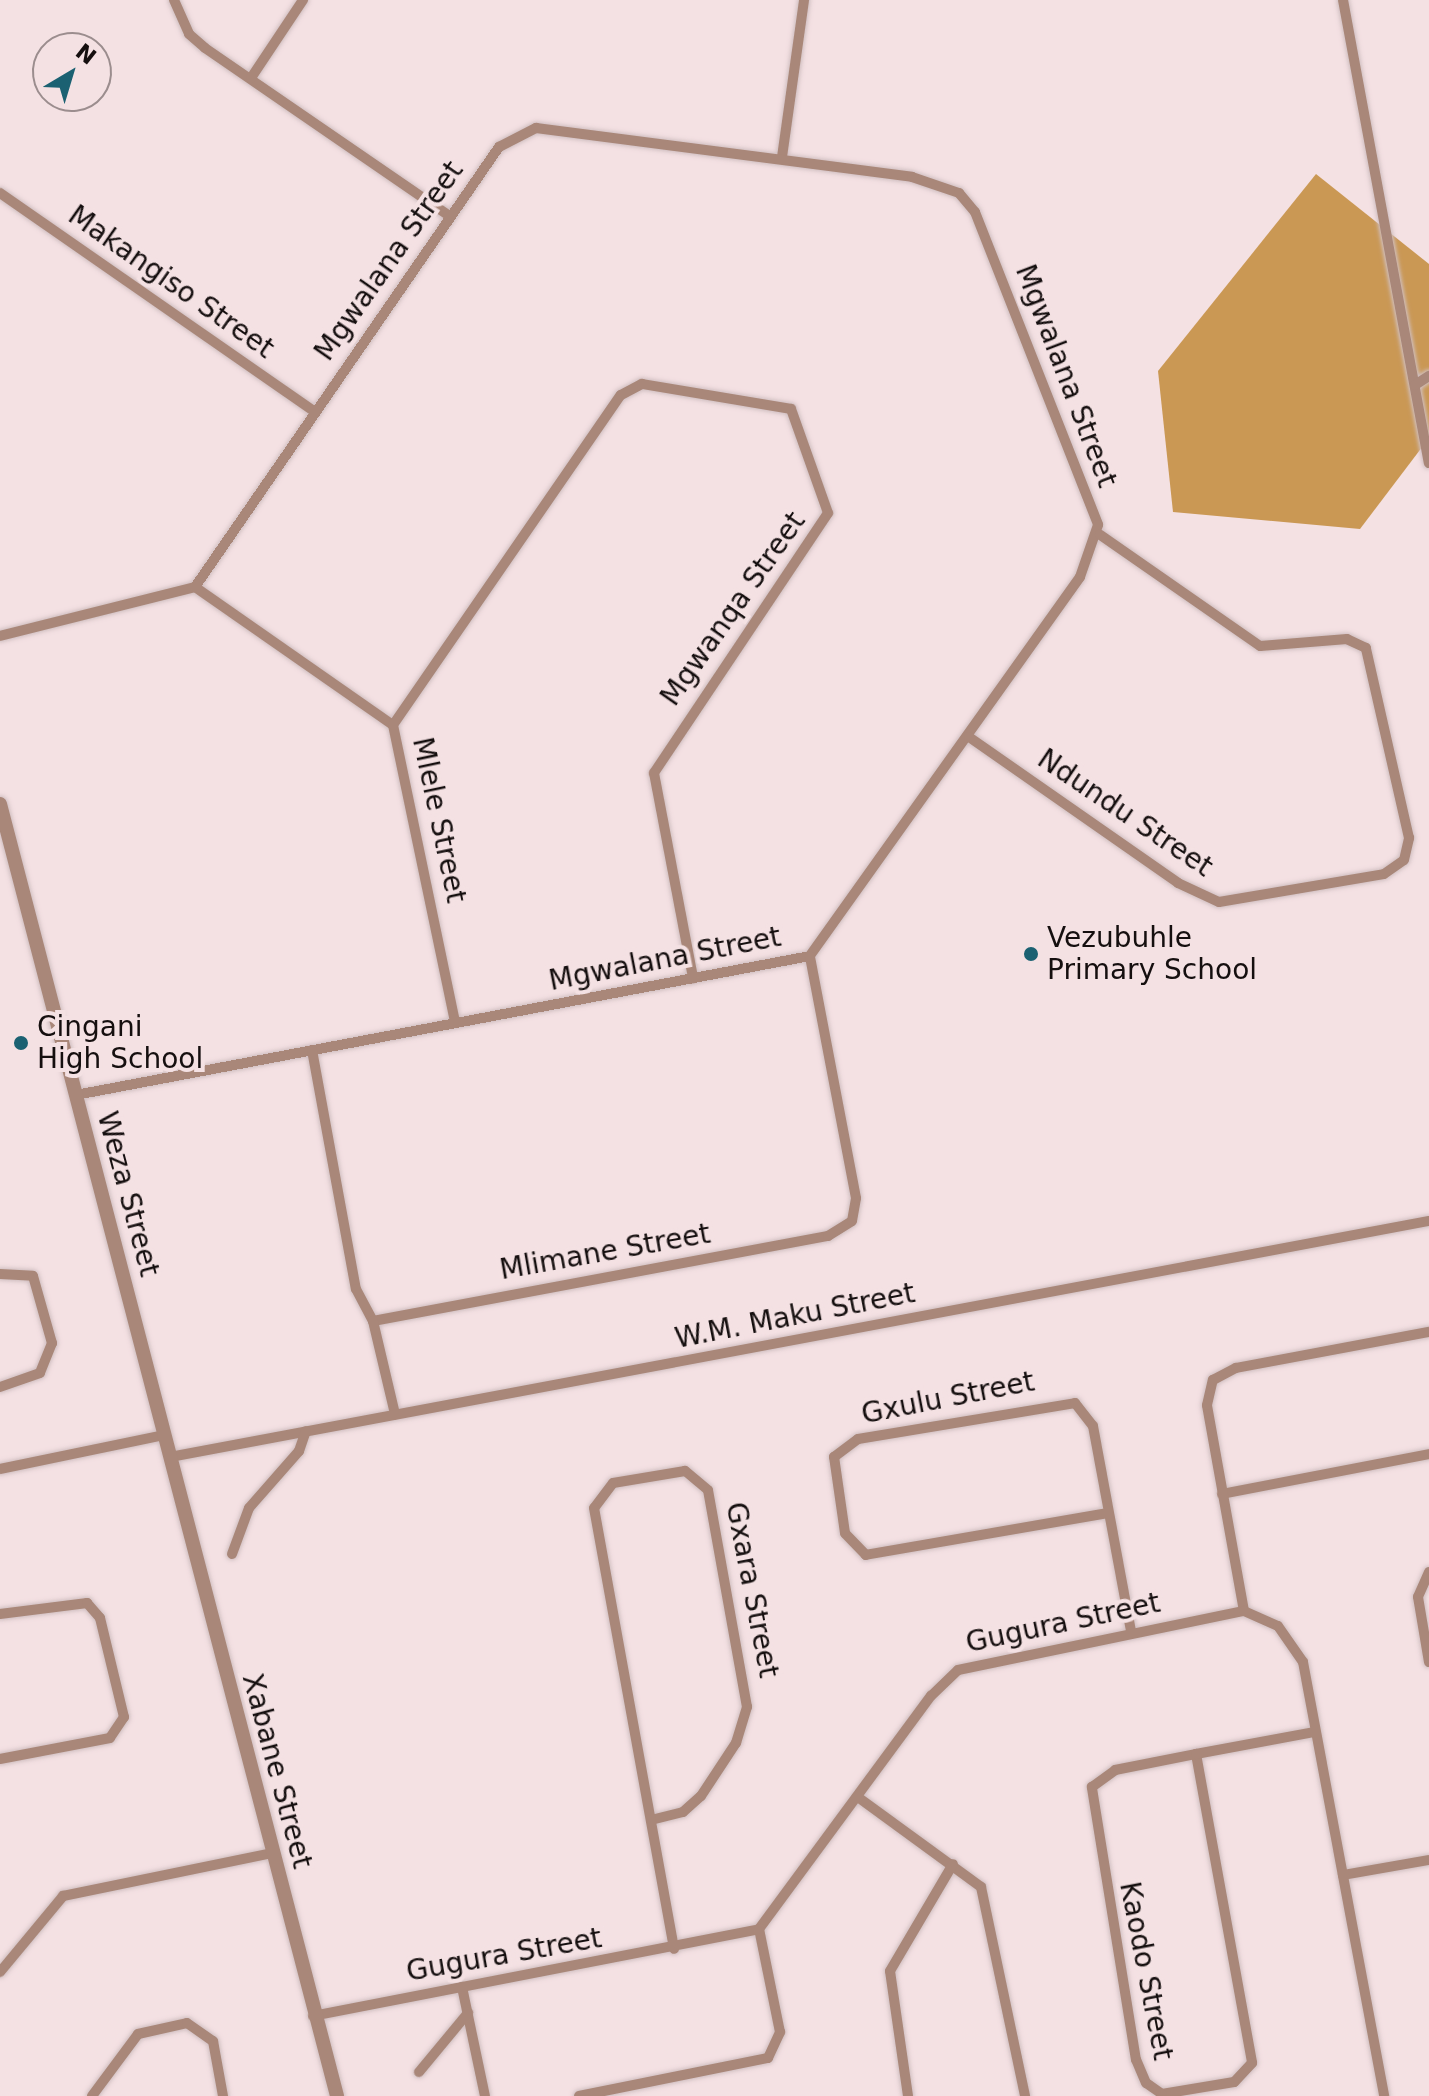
<!DOCTYPE html>
<html>
<head>
<meta charset="utf-8">
<style>
  body { margin:0 }
  #map { position:relative; width:1429px; height:2096px; overflow:hidden; background:#f4e1e3; font-family:"DejaVu Sans",sans-serif }
  div>[style] { position:absolute }
  .forest>* { inset:0; background:#ca9854 }
  .roads { filter:drop-shadow(0 0 2px #d0bfc1) drop-shadow(0 0 2px #d0bfc1) }
  .minor>* { height:10px; margin:-5px; padding:0 5px; transform-origin:5px; border-radius:5px; background:#a98779 }
  .tertiary>* { height:14px; margin:-7px; padding:0 7px; transform-origin:7px; border-radius:7px; background:#a98779 }
  .dots>* { width:22px; height:22px; translate:-50% -50%; box-sizing:border-box; border:4px solid #f4e1e3; border-radius:50% }
  span { translate:-50% -50%; white-space:nowrap; text-align:center; line-height:1.15; -webkit-text-stroke:8px #f4e1e3; paint-order:stroke }
  .street-label { font-size:28px; color:#150f0f }
  .poi-label { font-size:28px; color:#150f0f }
  .left { translate:0 -50%; text-align:left }
  .north { position:absolute; left:32px; top:32px; width:80px; height:80px; box-sizing:border-box; background:#f4e1e3; border:2px solid #9b8d8e; border-radius:50%; rotate:38deg; font-size:22px; font-weight:700; line-height:32px; text-align:center; color:#150f0f }
  .north::after { content:''; display:block; margin:auto; width:28px; height:36px; background:#1b6172; clip-path:polygon(50% 0,100% 100%,50% 72%,0 100%) }
</style>
</head>
<body>
<div id="map">
  <div class="forest">
    <div style="clip-path:polygon(1316px 174px,1429px 264px,1429px 438px,1360px 529px,1173px 512px,1158px 371px)"></div>
  </div>
  <div class="roads">
    <div class="minor">
      <div style="left:174px;top:0;width:37px;rotate:66deg"></div>
      <div style="left:189px;top:34px;width:21px;rotate:41deg"></div>
      <div style="left:205px;top:48px;width:296px;rotate:34.5deg"></div>
      <div style="left:1343px;top:0;width:471px;rotate:79.5deg"></div>
      <div style="left:251px;top:78px;width:94px;rotate:-56.3deg"></div>
      <div style="left:782px;top:157px;width:159px;rotate:-82deg"></div>
      <div style="left:0;top:193px;width:382px;rotate:34.8deg"></div>
      <div style="left:1415px;top:385px;width:17px;rotate:-33deg"></div>
      <div style="left:195px;top:587px;width:241px;rotate:34.9deg"></div>
      <div style="left:393px;top:725px;width:303px;rotate:78.2deg"></div>
      <div style="left:0;top:636px;width:201px;rotate:-14.1deg"></div>
      <div style="left:195px;top:587px;width:535px;rotate:-55.36deg"></div>
      <div style="left:499px;top:147px;width:42px;rotate:-27.2deg"></div>
      <div style="left:536px;top:128px;width:379px;rotate:7.4deg"></div>
      <div style="left:912px;top:177px;width:50px;rotate:18.8deg"></div>
      <div style="left:959px;top:193px;width:25px;rotate:50deg"></div>
      <div style="left:975px;top:212px;width:336px;rotate:68.5deg"></div>
      <div style="left:1098px;top:525px;width:55px;rotate:109.1deg"></div>
      <div style="left:1080px;top:577px;width:465px;rotate:125.5deg"></div>
      <div style="left:810px;top:956px;width:747px;rotate:169.28deg"></div>
      <div style="left:393px;top:725px;width:401px;rotate:-55.4deg"></div>
      <div style="left:621px;top:395px;width:24px;rotate:-28deg"></div>
      <div style="left:642px;top:384px;width:151px;rotate:9.5deg"></div>
      <div style="left:791px;top:409px;width:110px;rotate:70.4deg"></div>
      <div style="left:828px;top:513px;width:313px;rotate:123.8deg"></div>
      <div style="left:654px;top:773px;width:209px;rotate:79.2deg"></div>
      <div style="left:969px;top:737px;width:255px;rotate:34.9deg"></div>
      <div style="left:1178px;top:883px;width:45px;rotate:24.9deg"></div>
      <div style="left:1219px;top:902px;width:167px;rotate:-9.6deg"></div>
      <div style="left:1384px;top:874px;width:24px;rotate:-35deg"></div>
      <div style="left:1404px;top:860px;width:23px;rotate:-77deg"></div>
      <div style="left:1409px;top:838px;width:195px;rotate:-102.8deg"></div>
      <div style="left:1366px;top:648px;width:21px;rotate:-155deg"></div>
      <div style="left:1347px;top:639px;width:87px;rotate:175.4deg"></div>
      <div style="left:1260px;top:646px;width:195px;rotate:-145.2deg"></div>
      <div style="left:312px;top:1050px;width:243px;rotate:79.6deg"></div>
      <div style="left:356px;top:1289px;width:36px;rotate:62deg"></div>
      <div style="left:373px;top:1321px;width:463px;rotate:-10.6deg"></div>
      <div style="left:828px;top:1236px;width:28px;rotate:-32deg"></div>
      <div style="left:852px;top:1221px;width:23px;rotate:-80deg"></div>
      <div style="left:856px;top:1198px;width:246px;rotate:-100.8deg"></div>
      <div style="left:0;top:1274px;width:33px;rotate:3deg"></div>
      <div style="left:33px;top:1276px;width:70px;rotate:74.2deg"></div>
      <div style="left:52px;top:1343px;width:32px;rotate:112deg"></div>
      <div style="left:40px;top:1373px;width:42px;rotate:160.7deg"></div>
      <div style="left:373px;top:1321px;width:96px;rotate:76.7deg"></div>
      <div style="left:170px;top:1457px;width:1281px;rotate:-10.62deg"></div>
      <div style="left:0;top:1469px;width:167px;rotate:-11.7deg"></div>
      <div style="left:1222px;top:1494px;width:211px;rotate:-10.9deg"></div>
      <div style="left:1108px;top:1513px;width:246px;rotate:170.2deg"></div>
      <div style="left:866px;top:1555px;width:30px;rotate:-134deg"></div>
      <div style="left:845px;top:1533px;width:77px;rotate:-98.2deg"></div>
      <div style="left:834px;top:1457px;width:30px;rotate:-37deg"></div>
      <div style="left:858px;top:1439px;width:220px;rotate:-9.4deg"></div>
      <div style="left:1075px;top:1403px;width:29px;rotate:52deg"></div>
      <div style="left:1093px;top:1426px;width:208px;rotate:79.5deg"></div>
      <div style="left:232px;top:1554px;width:49px;rotate:-69.7deg"></div>
      <div style="left:249px;top:1508px;width:76px;rotate:-48.7deg"></div>
      <div style="left:299px;top:1451px;width:21px;rotate:-71deg"></div>
      <div style="left:1429px;top:1572px;width:27px;rotate:114deg"></div>
      <div style="left:1418px;top:1597px;width:66px;rotate:80.4deg"></div>
      <div style="left:1244px;top:1611px;width:209px;rotate:-100.2deg"></div>
      <div style="left:1207px;top:1405px;width:26px;rotate:-77deg"></div>
      <div style="left:1213px;top:1380px;width:26px;rotate:-28deg"></div>
      <div style="left:1236px;top:1368px;width:196px;rotate:-10.6deg"></div>
      <div style="left:0;top:1614px;width:88px;rotate:-7.2deg"></div>
      <div style="left:87px;top:1603px;width:20px;rotate:49deg"></div>
      <div style="left:100px;top:1618px;width:102px;rotate:76.4deg"></div>
      <div style="left:124px;top:1717px;width:25px;rotate:124deg"></div>
      <div style="left:110px;top:1738px;width:112px;rotate:169.2deg"></div>
      <div style="left:1196px;top:1754px;width:314px;rotate:79.7deg"></div>
      <div style="left:1252px;top:2063px;width:26px;rotate:133deg"></div>
      <div style="left:1234px;top:2082px;width:73px;rotate:170.5deg"></div>
      <div style="left:1162px;top:2094px;width:19px;rotate:-145deg"></div>
      <div style="left:1146px;top:2083px;width:25px;rotate:-113deg"></div>
      <div style="left:1136px;top:2060px;width:277px;rotate:-99.2deg"></div>
      <div style="left:1092px;top:1787px;width:29px;rotate:-36deg"></div>
      <div style="left:1115px;top:1770px;width:83px;rotate:-11.2deg"></div>
      <div style="left:1196px;top:1754px;width:121px;rotate:-10.5deg"></div>
      <div style="left:859px;top:1798px;width:151px;rotate:36.1deg"></div>
      <div style="left:981px;top:1887px;width:214px;rotate:78.1deg"></div>
      <div style="left:651px;top:1820px;width:33px;rotate:-14deg"></div>
      <div style="left:683px;top:1812px;width:24px;rotate:-42deg"></div>
      <div style="left:701px;top:1796px;width:64px;rotate:-56.6deg"></div>
      <div style="left:736px;top:1743px;width:38px;rotate:-73deg"></div>
      <div style="left:747px;top:1707px;width:220px;rotate:-100.2deg"></div>
      <div style="left:708px;top:1490px;width:30px;rotate:-140deg"></div>
      <div style="left:685px;top:1471px;width:73px;rotate:170.5deg"></div>
      <div style="left:613px;top:1483px;width:31px;rotate:127deg"></div>
      <div style="left:594px;top:1508px;width:448px;rotate:79.7deg"></div>
      <div style="left:1343px;top:1875px;width:87px;rotate:-9.9deg"></div>
      <div style="left:0;top:1972px;width:99px;rotate:-50.3deg"></div>
      <div style="left:63px;top:1896px;width:213px;rotate:-11.6deg"></div>
      <div style="left:462px;top:1987px;width:111px;rotate:78.1deg"></div>
      <div style="left:313px;top:2016px;width:454px;rotate:-11deg"></div>
      <div style="left:759px;top:1929px;width:290px;rotate:-53.6deg"></div>
      <div style="left:931px;top:1696px;width:37px;rotate:-44deg"></div>
      <div style="left:958px;top:1670px;width:292px;rotate:-11.7deg"></div>
      <div style="left:1244px;top:1611px;width:37px;rotate:24deg"></div>
      <div style="left:1278px;top:1626px;width:44px;rotate:55.2deg"></div>
      <div style="left:1303px;top:1662px;width:441px;rotate:79.4deg"></div>
      <div style="left:419px;top:2072px;width:77px;rotate:-50.3deg"></div>
      <div style="left:92px;top:2096px;width:77px;rotate:-53.4deg"></div>
      <div style="left:138px;top:2034px;width:50px;rotate:-12.7deg"></div>
      <div style="left:187px;top:2023px;width:32px;rotate:35deg"></div>
      <div style="left:213px;top:2041px;width:56px;rotate:79.7deg"></div>
      <div style="left:579px;top:2096px;width:193px;rotate:-11.4deg"></div>
      <div style="left:768px;top:2058px;width:29px;rotate:-65deg"></div>
      <div style="left:780px;top:2032px;width:105px;rotate:-101.5deg"></div>
      <div style="left:908px;top:2096px;width:126px;rotate:-98.2deg"></div>
      <div style="left:890px;top:1971px;width:124px;rotate:-59.5deg"></div>
    </div>
    <div class="tertiary">
      <div style="left:0;top:804px;width:1335px;rotate:75.38deg"></div>
    </div>
  </div>
  <div class="dots">
    <div style="left:1031px;top:954px;background:#1b6172"></div>
    <div style="left:21px;top:1043px;background:#1b6172"></div>
  </div>
  <div class="street-label">
    <span style="left:389px;top:261px;rotate:-55deg">Mgwalana Street</span>
    <span style="left:171px;top:282px;rotate:35deg">Makangiso Street</span>
    <span style="left:1066px;top:376px;rotate:69deg">Mgwalana Street</span>
    <span style="left:733px;top:609px;rotate:-55deg">Mgwanqa Street</span>
    <span style="left:1125px;top:813px;rotate:34deg">Ndundu Street</span>
    <span style="left:439px;top:820px;rotate:78deg">Mlele Street</span>
    <span style="left:665px;top:959px;rotate:-11deg">Mgwalana Street</span>
    <span style="left:128px;top:1194px;rotate:75deg">Weza Street</span>
    <span style="left:605px;top:1252px;rotate:-10deg">Mlimane Street</span>
    <span style="left:795px;top:1316px;rotate:-11deg">W.M. Maku Street</span>
    <span style="left:948px;top:1398px;rotate:-11deg">Gxulu Street</span>
    <span style="left:752px;top:1590px;rotate:79deg">Gxara Street</span>
    <span style="left:1063px;top:1623px;rotate:-12deg">Gugura Street</span>
    <span style="left:277px;top:1771px;rotate:75deg">Xabane Street</span>
    <span style="left:504px;top:1955px;rotate:-10deg">Gugura Street</span>
    <span style="left:1146px;top:1971px;rotate:79deg">Kaodo Street</span>
  </div>
  <div class="poi-label">
    <span class="left" style="left:1047px;top:954px">Vezubuhle<br>Primary School</span>
    <span class="left" style="left:37px;top:1043px">Cingani<br>High School</span>
  </div>
  <div class="north">N</div>
</div>
</body>
</html>
